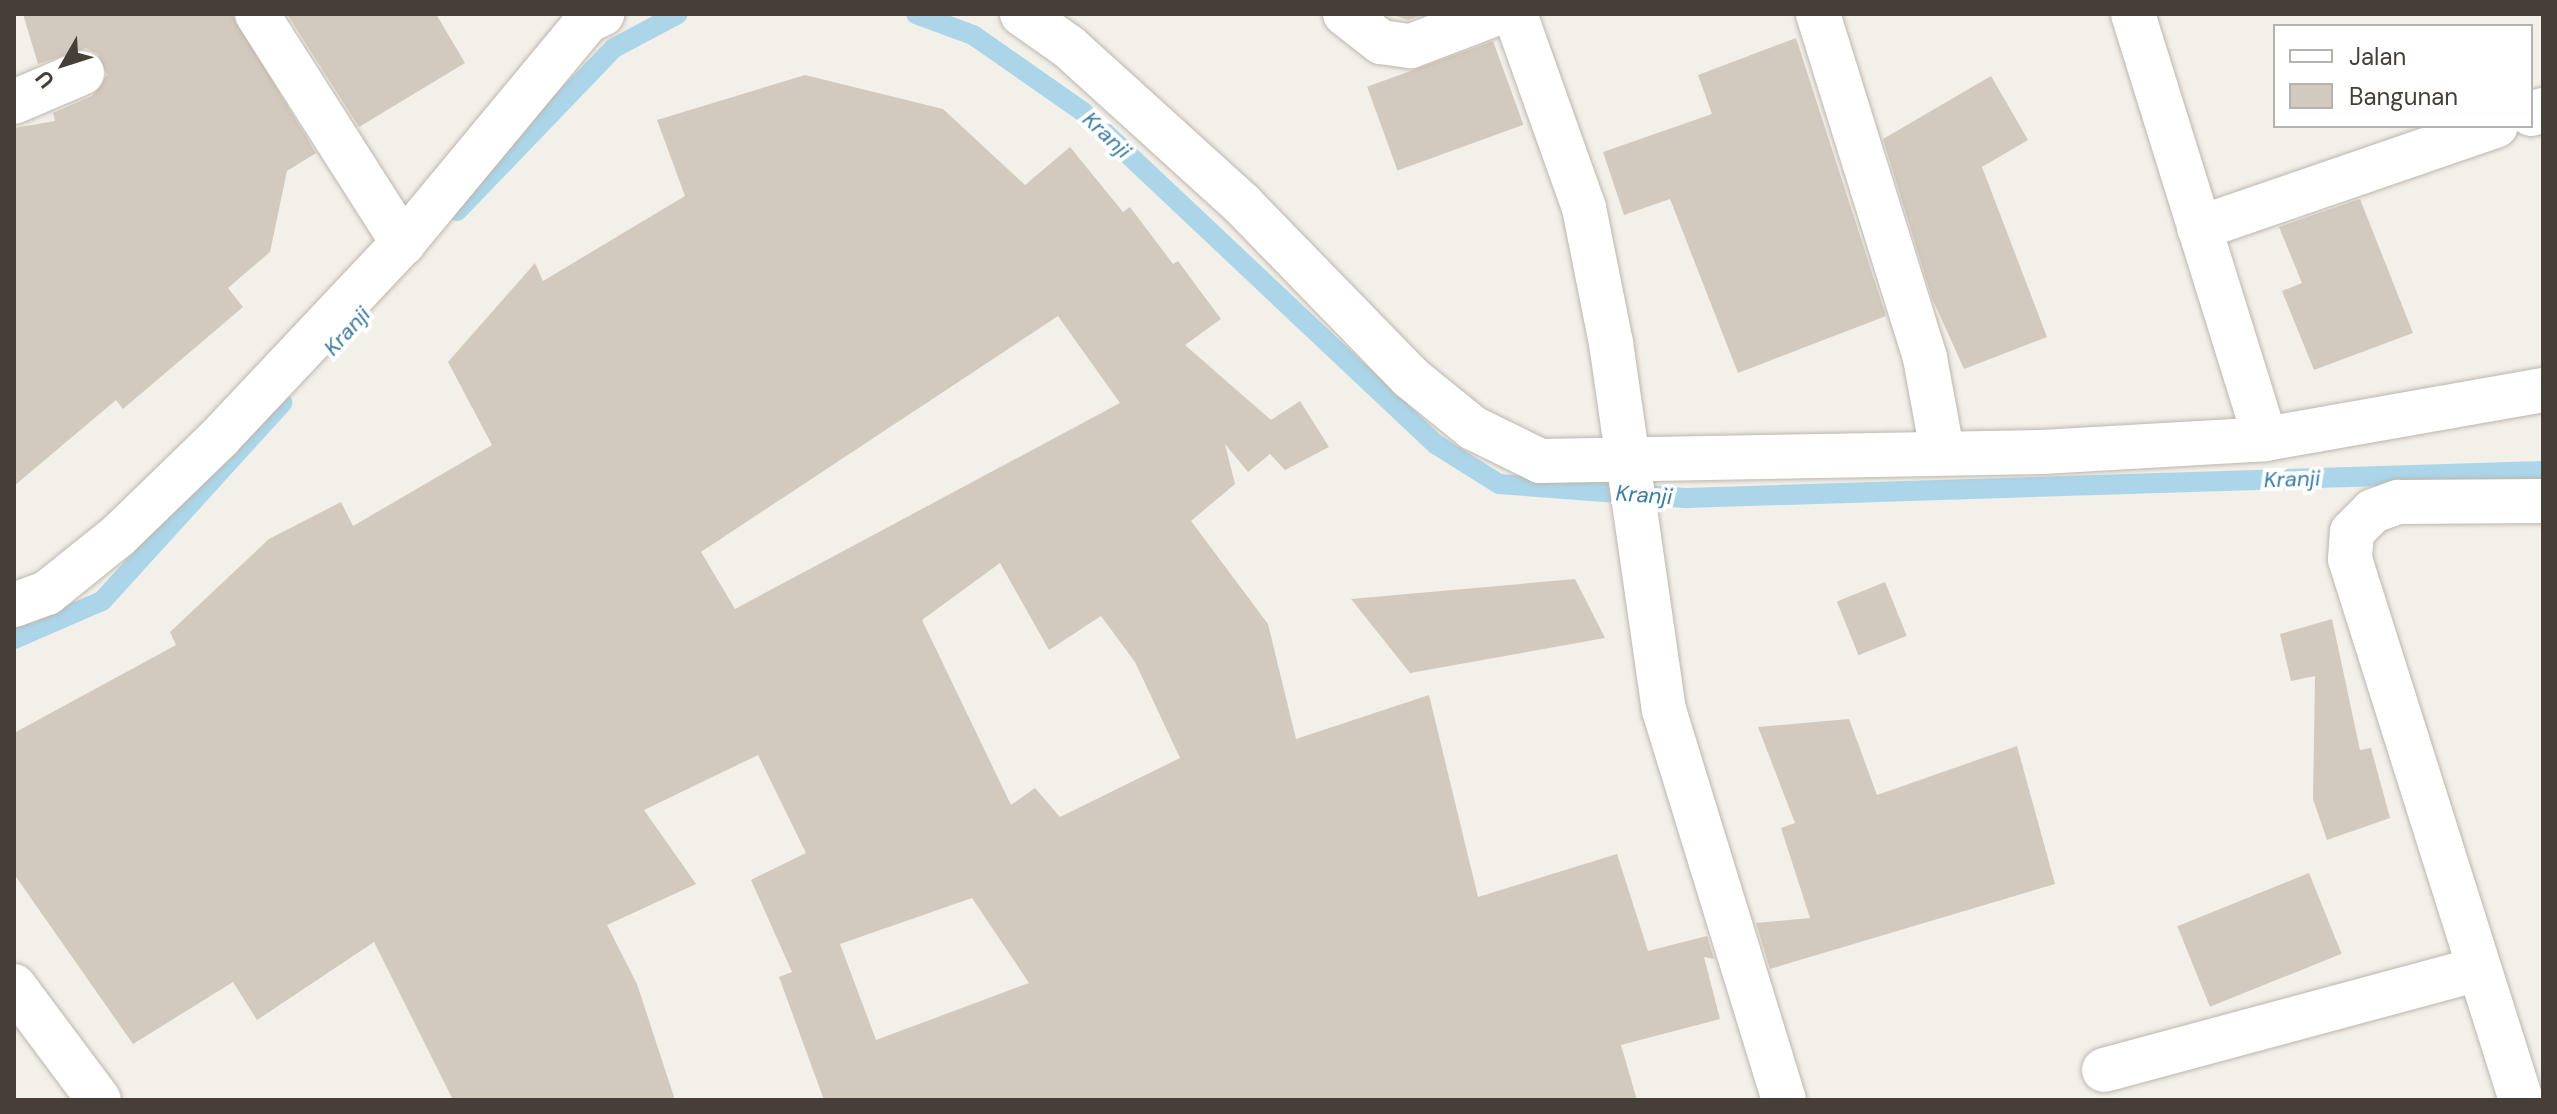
<!DOCTYPE html>
<html>
<head>
<meta charset="utf-8">
<style>
  body { margin:0 }
  #map { position:relative; width:2557px; height:1114px; overflow:hidden; background:#f3efe9; font-family:"DM Sans",sans-serif }
  div>[style] { position:absolute }
  .stream>* { height:20px; margin:-10px; padding:0 10px; transform-origin:10px; border-radius:10px; background:#abd5e9 }
  .building>* { inset:0; background:#d3cabf; transform-origin:0 0 }
  .roads { filter:drop-shadow(0 0 2px #bdb6ac) drop-shadow(0 0 2px #bdb6ac) }
  .minor>* { height:44px; margin:-22px; padding:0 22px; transform-origin:22px; border-radius:22px; background:#fff }
  span { translate:-50% -50%; white-space:nowrap; text-align:center; line-height:1.15; -webkit-text-stroke:8px #fff; paint-order:stroke }
  .water-label { font-size:22px; color:#397ca0; font-style:italic }
  .frame { position:absolute; inset:0; border:16px solid #453f38; pointer-events:none }
  .legend { position:absolute; left:2273px; top:24px; width:260px; height:104px; box-sizing:border-box; background:#fff; border:2px solid #b5b2af; margin:0; padding:10px 14px; list-style:none; font-size:24px; color:#453f38 }
  .legend li { display:flex; align-items:center; gap:16px; height:40px }
  .legend b { width:40px; border:2px solid #b5b2af }
  .north { position:absolute; left:24px; top:24px; width:80px; height:80px; -webkit-text-stroke:6px #fff; paint-order:stroke; rotate:231deg; font-size:22px; font-weight:700; line-height:32px; text-align:center; color:#453f38 }
  .north::after { content:''; display:block; margin:auto; width:28px; height:36px; background:#453f38; clip-path:polygon(50% 0,100% 100%,50% 72%,0 100%) }
</style>
</head>
<body>
<div id="map">
  <div class="stream">
    <div style="left:916px;top:14px;width:61px;rotate:20.2deg"></div>
    <div style="left:973px;top:35px;width:133px;rotate:34.9deg"></div>
    <div style="left:1082px;top:111px;width:487px;rotate:43.3deg"></div>
    <div style="left:1437px;top:445px;width:73px;rotate:32.2deg"></div>
    <div style="left:1499px;top:484px;width:189px;rotate:4.3deg"></div>
    <div style="left:1687px;top:498px;width:856px;rotate:-1.81deg"></div>
    <div style="left:457px;top:211px;width:226px;rotate:-46.1deg"></div>
    <div style="left:614px;top:48px;width:72px;rotate:-28deg"></div>
    <div style="left:14px;top:639px;width:96px;rotate:-23.4deg"></div>
    <div style="left:102px;top:601px;width:268px;rotate:-47.7deg"></div>
  </div>
  <div class="building">
    <div style="clip-path:polygon(23px 14px,232px 14px,316px 153px,287px 171px,270px 252px,228px 288px,243px 307px,123px 409px,116px 400px,14px 486px,14px 128px,55px 121px,53px 113px,92px 96px,107px 75px,98px 54px,86px 48px,38px 64px)"></div>
    <div style="clip-path:polygon(287px 14px,436px 14px,465px 63px,359px 127px)"></div>
    <div style="clip-path:polygon(1390px 14px,1425px 14px,1408px 20px)"></div>
    <div style="clip-path:polygon(1796px 38px,1886px 316px,1738px 373px,1670px 199px,1624px 215px,1603px 152px,1712px 114px,1698px 75px)"></div>
    <div style="left:1493px;top:41px;width:89px;height:134px;rotate:70deg"></div>
    <div style="clip-path:polygon(evenodd,805px 75px,943px 109px,1025px 185px,1070px 147px,1123px 212px,1130px 207px,1173px 264px,1178px 261px,1221px 319px,1185px 345px,1271px 420px,1300px 401px,1329px 447px,1285px 470px,1270px 454px,1248px 472px,1225px 444px,1235px 484px,1191px 521px,1268px 624px,1296px 739px,1429px 695px,1478px 897px,1617px 854px,1648px 951px,1707px 936px,1714px 959px,1704px 957px,1720px 1019px,1621px 1045px,1637px 1100px,824px 1100px,779px 977px,792px 972px,751px 880px,806px 853px,758px 755px,644px 810px,696px 884px,607px 925px,637px 984px,675px 1100px,453px 1100px,374px 942px,257px 1020px,233px 982px,133px 1044px,14px 874px,14px 733px,176px 645px,170px 632px,269px 539px,341px 502px,353px 526px,492px 445px,448px 362px,535px 263px,543px 281px,685px 196px,657px 120px,805px 75px,1058px 316px,1120px 403px,735px 609px,701px 552px,1058px 316px,805px 75px,1000px 563px,1049px 650px,1101px 616px,1135px 662px,1180px 758px,1060px 817px,1035px 788px,1011px 805px,922px 620px,1000px 563px,805px 75px,972px 898px,1029px 983px,876px 1040px,840px 944px,972px 898px)"></div>
    <div style="clip-path:polygon(1991px 76px,2028px 140px,1982px 167px,2047px 337px,1964px 369px,1932px 298px,1883px 139px)"></div>
    <div style="clip-path:polygon(2360px 199px,2413px 333px,2314px 370px,2282px 291px,2302px 283px,2279px 227px)"></div>
    <div style="clip-path:polygon(1575px 579px,1605px 638px,1410px 673px,1351px 599px)"></div>
    <div style="left:1885px;top:582px;width:58px;height:52px;rotate:68deg"></div>
    <div style="clip-path:polygon(2332px 619px,2360px 750px,2371px 748px,2390px 818px,2327px 840px,2313px 799px,2315px 676px,2291px 681px,2280px 634px)"></div>
    <div style="clip-path:polygon(1849px 719px,1877px 795px,2017px 746px,2055px 884px,1770px 969px,1756px 923px,1810px 918px,1781px 828px,1795px 823px,1758px 727px)"></div>
    <div style="left:2309px;top:873px;width:87px;height:142px;rotate:68deg"></div>
  </div>
  <div class="roads">
    <div class="minor">
      <div style="left:257px;top:14px;width:272px;rotate:57.5deg"></div>
      <div style="left:1022px;top:14px;width:57px;rotate:35.1deg"></div>
      <div style="left:1069px;top:47px;width:235px;rotate:42.2deg"></div>
      <div style="left:1243px;top:205px;width:240px;rotate:45.8deg"></div>
      <div style="left:1410px;top:377px;width:81px;rotate:39deg"></div>
      <div style="left:1473px;top:428px;width:75px;rotate:26.2deg"></div>
      <div style="left:1540px;top:461px;width:502px;rotate:-1.03deg"></div>
      <div style="left:2042px;top:452px;width:223px;rotate:-3.3deg"></div>
      <div style="left:2265px;top:439px;width:282px;rotate:-10deg"></div>
      <div style="left:1345px;top:14px;width:46px;rotate:37.9deg"></div>
      <div style="left:1381px;top:42px;width:30px;rotate:8deg"></div>
      <div style="left:1411px;top:46px;width:90px;rotate:-20.9deg"></div>
      <div style="left:1515px;top:14px;width:206px;rotate:70.4deg"></div>
      <div style="left:1584px;top:208px;width:138px;rotate:78.7deg"></div>
      <div style="left:1611px;top:343px;width:371px;rotate:81.8deg"></div>
      <div style="left:1664px;top:710px;width:408px;rotate:72.9deg"></div>
      <div style="left:1818px;top:14px;width:360px;rotate:72.7deg"></div>
      <div style="left:1925px;top:358px;width:95px;rotate:79.6deg"></div>
      <div style="left:2133px;top:14px;width:445px;rotate:72.7deg"></div>
      <div style="left:14px;top:102px;width:74px;rotate:-23.1deg"></div>
      <div style="left:2531px;top:114px;width:13px;rotate:-18deg"></div>
      <div style="left:2199px;top:228px;width:314px;rotate:-19deg"></div>
      <div style="left:14px;top:605px;width:35px;rotate:-20deg"></div>
      <div style="left:47px;top:593px;width:91px;rotate:-38.8deg"></div>
      <div style="left:118px;top:536px;width:142px;rotate:-44.1deg"></div>
      <div style="left:220px;top:437px;width:267px;rotate:-46.7deg"></div>
      <div style="left:403px;top:243px;width:288px;rotate:-50.3deg"></div>
      <div style="left:587px;top:21px;width:17px;rotate:-25deg"></div>
      <div style="left:14px;top:986px;width:142px;rotate:53.3deg"></div>
      <div style="left:2104px;top:1070px;width:388px;rotate:-15.1deg"></div>
      <div style="left:2521px;top:1100px;width:567px;rotate:-107.54deg"></div>
      <div style="left:2350px;top:559px;width:27px;rotate:-86deg"></div>
      <div style="left:2352px;top:532px;width:30px;rotate:-45deg"></div>
      <div style="left:2373px;top:511px;width:27px;rotate:-20deg"></div>
      <div style="left:2398px;top:502px;width:145px;rotate:-0.4deg"></div>
    </div>
  </div>
  <div class="water-label">
    <span style="left:1107px;top:135px;rotate:43deg">Kranji</span>
    <span style="left:347px;top:331px;rotate:-48deg">Kranji</span>
    <span style="left:2292px;top:479px;rotate:-2deg">Kranji</span>
    <span style="left:1644px;top:495px;rotate:4deg">Kranji</span>
  </div>
  <div class="frame"></div>
  <ul class="legend">
  <li><b style="height:10px;background:#fff"></b>Jalan</li>
  <li><b style="height:22px;background:#d3cabf"></b>Bangunan</li>
  </ul>
  <div class="north">U</div>
</div>
</body>
</html>
